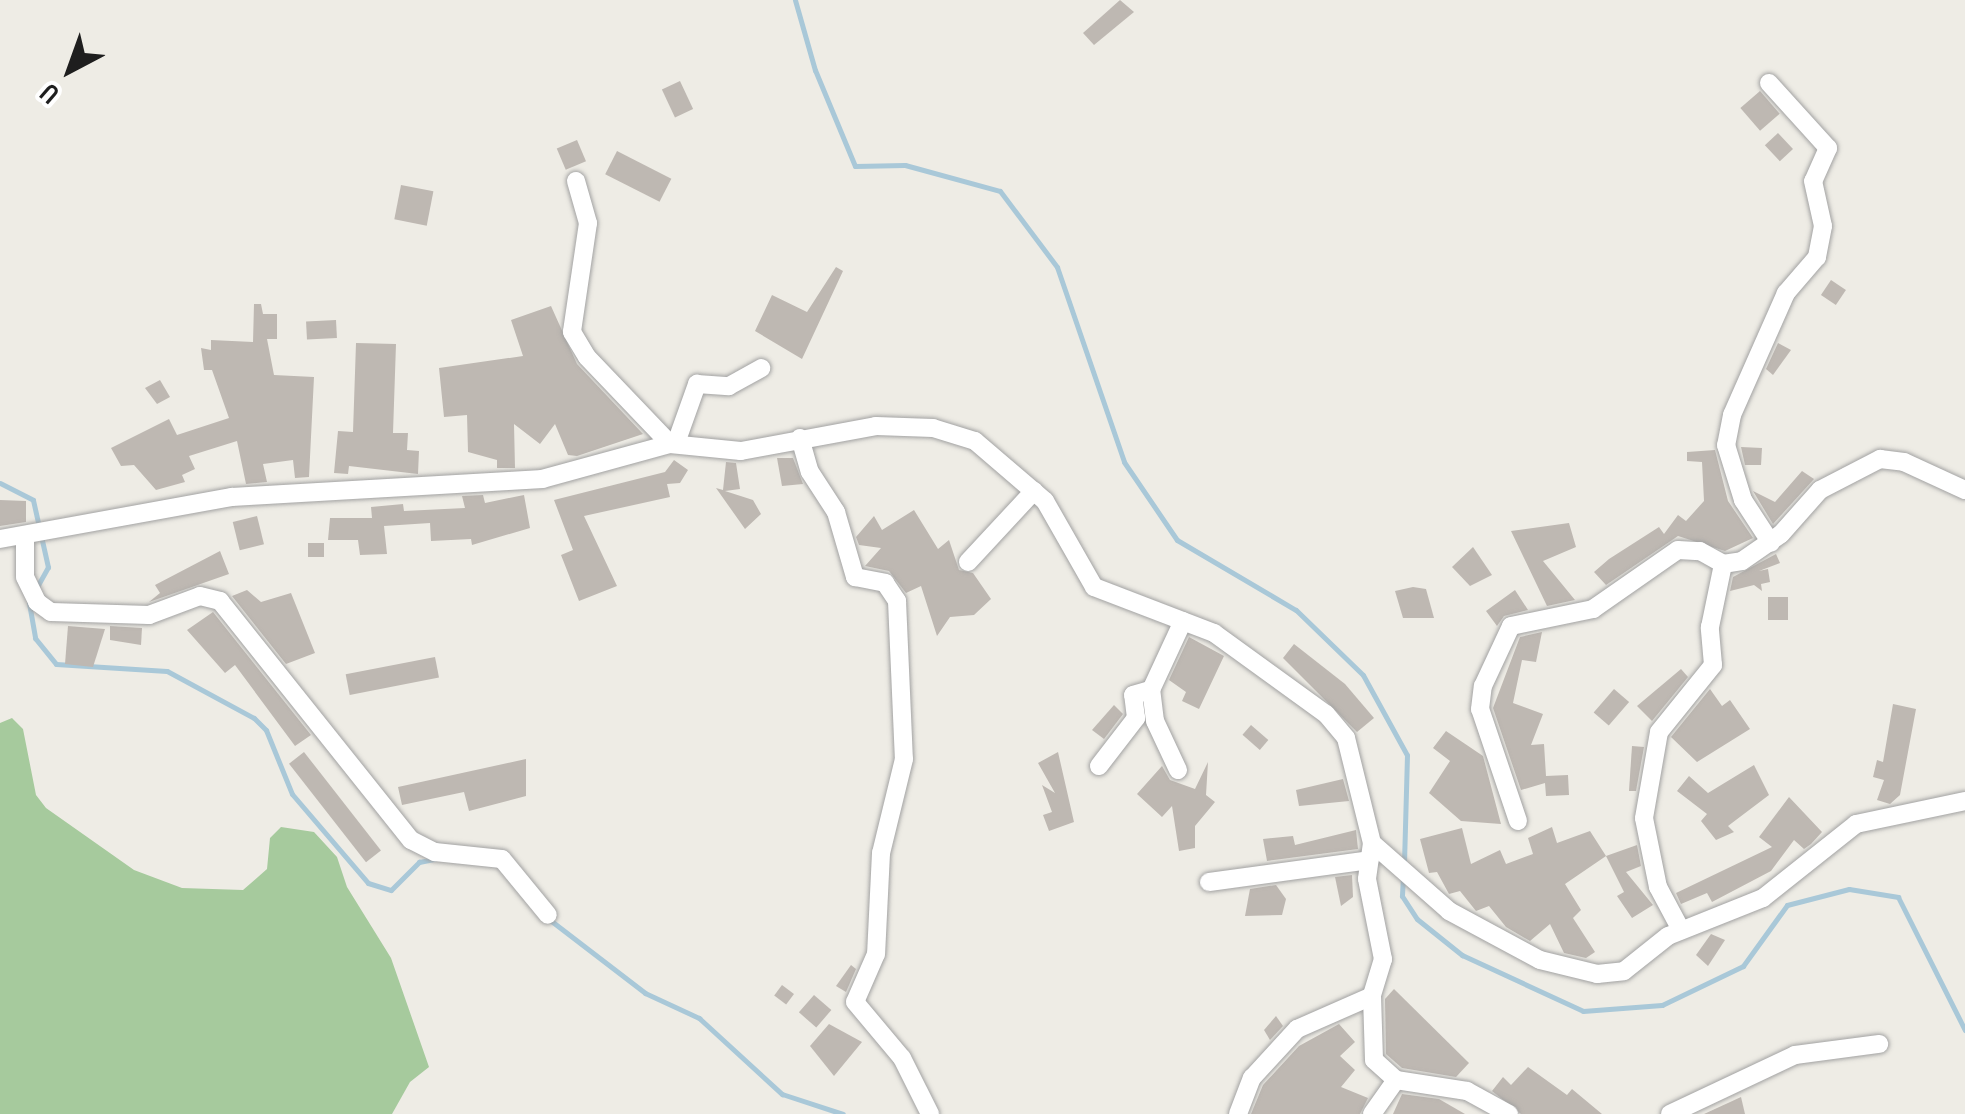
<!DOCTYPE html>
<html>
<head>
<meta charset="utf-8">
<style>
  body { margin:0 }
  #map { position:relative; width:1965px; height:1114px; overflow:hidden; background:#eeece5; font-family:"Sofia Sans Condensed",sans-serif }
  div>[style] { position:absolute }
  .forest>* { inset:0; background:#a6ca9d }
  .stream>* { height:5px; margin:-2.5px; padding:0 2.5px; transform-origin:2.5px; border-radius:2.5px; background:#a9c8d8 }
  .building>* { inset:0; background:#beb8b2; transform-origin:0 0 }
  .roads { filter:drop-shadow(0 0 2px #a2a2a2) drop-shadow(0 0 2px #a2a2a2) }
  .minor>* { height:18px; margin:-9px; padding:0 9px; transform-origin:9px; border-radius:9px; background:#fff }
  span { translate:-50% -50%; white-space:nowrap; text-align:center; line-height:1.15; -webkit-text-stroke:9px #fff; paint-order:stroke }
  .north { position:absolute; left:20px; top:20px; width:100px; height:100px; -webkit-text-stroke:8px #fff; paint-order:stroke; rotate:221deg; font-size:28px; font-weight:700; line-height:40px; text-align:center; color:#1e1e1e }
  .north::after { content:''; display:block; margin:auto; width:35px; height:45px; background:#1e1e1e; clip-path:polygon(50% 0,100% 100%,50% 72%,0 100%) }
</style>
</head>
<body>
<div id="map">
  <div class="forest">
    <div style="clip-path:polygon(12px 718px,23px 729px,36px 795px,46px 808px,134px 870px,182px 888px,243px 890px,267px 869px,270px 838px,281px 827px,314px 832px,337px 857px,347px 887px,391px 958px,429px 1067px,410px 1082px,392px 1114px,0 1114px,0 723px)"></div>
  </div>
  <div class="stream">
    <div style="left:795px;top:0;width:73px;rotate:74.1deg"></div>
    <div style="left:815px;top:70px;width:104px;rotate:67.4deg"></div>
    <div style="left:855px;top:166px;width:50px;rotate:-1.1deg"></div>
    <div style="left:905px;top:165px;width:98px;rotate:15.3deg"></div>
    <div style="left:1000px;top:191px;width:95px;rotate:53.1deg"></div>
    <div style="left:1057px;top:267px;width:206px;rotate:71deg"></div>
    <div style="left:1124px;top:462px;width:94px;rotate:55.8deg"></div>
    <div style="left:1177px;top:540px;width:138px;rotate:30.5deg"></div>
    <div style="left:1296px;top:610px;width:93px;rotate:44.1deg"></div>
    <div style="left:1363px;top:675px;width:91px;rotate:61.2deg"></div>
    <div style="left:1407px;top:755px;width:110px;rotate:91.6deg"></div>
    <div style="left:0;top:483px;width:37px;rotate:27deg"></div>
    <div style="left:33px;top:500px;width:69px;rotate:77.4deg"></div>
    <div style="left:48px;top:567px;width:25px;rotate:119deg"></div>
    <div style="left:29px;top:603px;width:36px;rotate:80deg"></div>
    <div style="left:35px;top:638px;width:33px;rotate:51deg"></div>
    <div style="left:56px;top:664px;width:111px;rotate:3.6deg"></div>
    <div style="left:167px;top:671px;width:99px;rotate:28.4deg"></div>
    <div style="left:254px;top:718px;width:17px;rotate:45deg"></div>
    <div style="left:266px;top:730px;width:69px;rotate:67.9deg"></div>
    <div style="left:292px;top:794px;width:117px;rotate:49.5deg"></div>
    <div style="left:368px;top:883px;width:24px;rotate:17deg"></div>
    <div style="left:391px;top:890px;width:40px;rotate:-45deg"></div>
    <div style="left:419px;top:862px;width:15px;rotate:-11deg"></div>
    <div style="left:1403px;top:876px;width:20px;rotate:93deg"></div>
    <div style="left:1402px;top:896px;width:27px;rotate:57deg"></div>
    <div style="left:1417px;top:919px;width:58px;rotate:38.7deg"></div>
    <div style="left:1462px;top:955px;width:133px;rotate:24.8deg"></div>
    <div style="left:1583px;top:1011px;width:79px;rotate:-4.3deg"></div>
    <div style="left:1662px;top:1005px;width:90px;rotate:-25.7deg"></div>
    <div style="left:1743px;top:966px;width:75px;rotate:-54.2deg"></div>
    <div style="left:1787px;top:905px;width:64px;rotate:-14.5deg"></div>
    <div style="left:1849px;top:889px;width:50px;rotate:9.3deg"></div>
    <div style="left:1898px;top:897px;width:149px;rotate:63.3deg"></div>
    <div style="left:550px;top:920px;width:120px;rotate:37.5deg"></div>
    <div style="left:645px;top:993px;width:60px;rotate:24.8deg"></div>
    <div style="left:699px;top:1018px;width:113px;rotate:42.5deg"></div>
    <div style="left:782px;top:1094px;width:64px;rotate:18.2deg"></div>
  </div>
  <div class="building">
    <div style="clip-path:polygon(1120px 0,1134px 12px,1094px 45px,1083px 33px)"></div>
    <div style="left:680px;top:81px;width:31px;height:20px;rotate:65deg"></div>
    <div style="left:1760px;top:91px;width:30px;height:26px;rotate:49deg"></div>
    <div style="left:1778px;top:133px;width:22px;height:18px;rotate:47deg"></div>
    <div style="left:577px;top:140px;width:23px;height:22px;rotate:67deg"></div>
    <div style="left:617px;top:151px;width:61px;height:26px;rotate:27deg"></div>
    <div style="left:401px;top:185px;width:33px;height:35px;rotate:11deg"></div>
    <div style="clip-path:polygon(836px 267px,843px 271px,802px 359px,755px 331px,772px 295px,807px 312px)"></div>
    <div style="left:1831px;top:280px;width:18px;height:18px;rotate:34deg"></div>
    <div style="clip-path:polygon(254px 304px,261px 304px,263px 314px,277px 314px,277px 339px,267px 339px,274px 375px,314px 377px,309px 477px,295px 478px,293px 460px,263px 464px,267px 482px,246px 484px,237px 441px,189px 456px,195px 469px,182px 475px,185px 482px,156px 490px,134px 465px,121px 466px,111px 448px,169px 419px,177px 435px,229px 418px,212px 370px,204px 370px,201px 348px,211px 350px,211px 340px,253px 342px)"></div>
    <div style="clip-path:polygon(551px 306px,577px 364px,643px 434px,577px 456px,568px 455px,555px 424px,540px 444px,514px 424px,515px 468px,497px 468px,497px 460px,468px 452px,467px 415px,444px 417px,439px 368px,523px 356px,511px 320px)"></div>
    <div style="left:336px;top:320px;width:18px;height:30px;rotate:87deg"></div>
    <div style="clip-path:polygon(356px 343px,396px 344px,393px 433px,408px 433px,407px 450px,419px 451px,418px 474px,349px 466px,348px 474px,334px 473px,338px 431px,353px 432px)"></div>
    <div style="clip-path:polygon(1778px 343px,1791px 350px,1773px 375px,1766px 369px)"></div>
    <div style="clip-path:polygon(160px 380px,170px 397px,157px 404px,145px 388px)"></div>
    <div style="clip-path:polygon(1741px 447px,1762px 448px,1761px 465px,1745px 465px)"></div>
    <div style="clip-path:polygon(1715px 450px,1728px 501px,1753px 538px,1725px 551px,1678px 536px,1606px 585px,1594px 572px,1609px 559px,1659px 527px,1664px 534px,1678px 515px,1686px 521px,1704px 501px,1702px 462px,1687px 461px,1687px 452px)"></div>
    <div style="clip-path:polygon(777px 458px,793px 458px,803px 484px,782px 486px)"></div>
    <div style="clip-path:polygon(674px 460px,688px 470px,680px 483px,667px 484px,670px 497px,584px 516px,617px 586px,579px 601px,561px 555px,573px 550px,554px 500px,665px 472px)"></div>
    <div style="clip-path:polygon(726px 462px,736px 463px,740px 489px,725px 491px,753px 500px,761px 514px,745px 529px,716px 488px,723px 490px)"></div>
    <div style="clip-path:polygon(1802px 471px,1814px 479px,1773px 524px,1753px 491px,1775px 502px)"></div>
    <div style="clip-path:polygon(483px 495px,485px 503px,524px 495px,530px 528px,472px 545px,471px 539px,431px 541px,430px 523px,384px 526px,387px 554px,360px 555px,358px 540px,328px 540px,330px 518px,372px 518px,371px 507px,403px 504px,404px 511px,465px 508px,462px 496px)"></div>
    <div style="clip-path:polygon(0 500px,26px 501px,26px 522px,0 526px)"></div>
    <div style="clip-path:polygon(914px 510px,938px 549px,949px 540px,959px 570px,973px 573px,991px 599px,974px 615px,950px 617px,937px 636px,921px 586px,906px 593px,889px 571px,865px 566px,881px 548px,859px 545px,856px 537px,874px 516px,882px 530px)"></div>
    <div style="left:257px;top:516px;width:29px;height:25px;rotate:76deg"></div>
    <div style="clip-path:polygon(1569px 523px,1576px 547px,1543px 561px,1575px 600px,1547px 606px,1511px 531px)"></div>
    <div style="left:308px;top:543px;width:16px;height:14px"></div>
    <div style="clip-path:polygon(1473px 547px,1492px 575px,1470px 586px,1452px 567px)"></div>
    <div style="clip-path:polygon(220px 551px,229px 574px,149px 602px,160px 593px,155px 585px)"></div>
    <div style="clip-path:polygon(1776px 554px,1780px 563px,1759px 571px,1768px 569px,1770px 582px,1761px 584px,1762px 591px,1754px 585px,1730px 591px,1733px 577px)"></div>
    <div style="clip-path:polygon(1413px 587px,1426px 589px,1434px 618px,1403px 618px,1395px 591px)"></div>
    <div style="clip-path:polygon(247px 590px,261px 602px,291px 593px,315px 653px,286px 664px,232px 596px)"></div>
    <div style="clip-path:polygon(1515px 590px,1528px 610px,1504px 616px,1497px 626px,1486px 611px)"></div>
    <div style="left:1768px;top:597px;width:20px;height:23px"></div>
    <div style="clip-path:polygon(213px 612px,311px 735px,295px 746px,235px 665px,225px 673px,187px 630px)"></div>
    <div style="clip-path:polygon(68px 626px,105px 629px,93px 667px,65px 664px)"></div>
    <div style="clip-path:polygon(110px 626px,142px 628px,141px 645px,110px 640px)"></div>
    <div style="clip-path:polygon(1542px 632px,1536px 662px,1522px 660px,1513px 703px,1543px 714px,1531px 745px,1544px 744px,1546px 776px,1568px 775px,1569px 795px,1546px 796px,1545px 783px,1521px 790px,1493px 708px,1520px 637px)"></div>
    <div style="clip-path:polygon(1189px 637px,1224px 656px,1199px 709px,1182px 701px,1186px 692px,1169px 680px)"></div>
    <div style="clip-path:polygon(1294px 644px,1345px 684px,1374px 718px,1357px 732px,1283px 658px)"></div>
    <div style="left:435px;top:657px;width:21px;height:91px;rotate:79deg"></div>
    <div style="clip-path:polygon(1681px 669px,1688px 677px,1652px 721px,1637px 706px)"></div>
    <div style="left:1614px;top:689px;width:20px;height:31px;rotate:41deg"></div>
    <div style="clip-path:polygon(1710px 689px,1722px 706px,1730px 700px,1750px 729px,1697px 762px,1671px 737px)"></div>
    <div style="clip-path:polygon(1893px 704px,1916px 709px,1900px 795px,1890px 804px,1877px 800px,1884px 780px,1873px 777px,1877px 760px,1883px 762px)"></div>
    <div style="clip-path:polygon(1114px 705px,1123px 714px,1104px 739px,1092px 730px)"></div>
    <div style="left:1251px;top:725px;width:23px;height:13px;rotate:41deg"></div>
    <div style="clip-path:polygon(1446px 731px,1483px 756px,1501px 824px,1461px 821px,1429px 793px,1450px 761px,1433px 748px)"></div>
    <div style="clip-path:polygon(1632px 746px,1644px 747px,1636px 791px,1629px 791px)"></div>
    <div style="left:304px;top:752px;width:125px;height:19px;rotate:52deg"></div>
    <div style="clip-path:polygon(1058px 752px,1074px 822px,1049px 831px,1043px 815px,1052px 812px,1042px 785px,1055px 793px,1038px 763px)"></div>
    <div style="clip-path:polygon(526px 759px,526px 796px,469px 811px,464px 792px,402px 805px,398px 787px)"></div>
    <div style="clip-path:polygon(1208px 762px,1206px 795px,1215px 802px,1195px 826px,1195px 848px,1179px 851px,1172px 806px,1162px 817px,1137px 794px,1162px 766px,1170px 780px,1195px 789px)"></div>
    <div style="clip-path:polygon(1754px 765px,1769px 795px,1728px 826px,1734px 832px,1716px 840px,1701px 821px,1707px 814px,1677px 791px,1689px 776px,1708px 793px)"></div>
    <div style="clip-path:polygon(1343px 779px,1349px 801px,1299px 806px,1296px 790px)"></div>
    <div style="clip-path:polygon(1789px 797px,1822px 832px,1811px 844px,1804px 849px,1794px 840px,1771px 871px,1712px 902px,1707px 893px,1681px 904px,1676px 893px,1772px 847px,1759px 837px)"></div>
    <div style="clip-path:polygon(1552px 827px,1557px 843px,1590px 831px,1606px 856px,1637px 845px,1641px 866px,1626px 872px,1653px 905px,1632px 918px,1617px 896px,1624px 892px,1606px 856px,1565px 884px,1581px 910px,1573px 918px,1595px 952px,1586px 958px,1564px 953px,1550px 924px,1530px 941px,1506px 927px,1489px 906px,1476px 911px,1460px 891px,1449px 894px,1437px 872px,1429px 873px,1420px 839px,1462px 828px,1471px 864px,1500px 850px,1506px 864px,1533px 854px,1528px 838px)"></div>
    <div style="clip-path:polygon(1356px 830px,1358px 849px,1267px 861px,1263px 839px,1293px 836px,1295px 845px)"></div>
    <div style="clip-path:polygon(1352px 875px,1353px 897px,1341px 906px,1335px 877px)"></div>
    <div style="clip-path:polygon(1276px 885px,1286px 899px,1282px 915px,1245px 916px,1250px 889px)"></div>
    <div style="clip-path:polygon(1711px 934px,1725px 940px,1708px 966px,1696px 955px)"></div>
    <div style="clip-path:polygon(851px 965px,856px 969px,846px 992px,836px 986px)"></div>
    <div style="left:782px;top:985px;width:15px;height:13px;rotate:37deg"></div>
    <div style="clip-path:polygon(1394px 989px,1469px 1063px,1456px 1077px,1402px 1068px,1386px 1054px,1385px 999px)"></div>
    <div style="left:814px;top:995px;width:23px;height:23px;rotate:41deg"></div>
    <div style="clip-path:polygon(1276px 1016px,1283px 1026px,1270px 1040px,1264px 1030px)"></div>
    <div style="clip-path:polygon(829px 1024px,862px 1042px,834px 1076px,810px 1046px)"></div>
    <div style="clip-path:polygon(1339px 1024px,1355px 1042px,1340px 1056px,1355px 1070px,1341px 1087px,1368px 1098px,1360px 1114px,1251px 1114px,1263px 1085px,1299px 1046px)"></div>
    <div style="clip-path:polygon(1528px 1067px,1567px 1095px,1572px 1089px,1602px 1114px,1521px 1114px,1492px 1091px,1503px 1077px,1511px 1085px)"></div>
    <div style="clip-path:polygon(1402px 1094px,1439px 1099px,1465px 1114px,1393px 1114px)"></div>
    <div style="clip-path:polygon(1741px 1097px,1745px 1114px,1704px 1114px)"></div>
  </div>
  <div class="roads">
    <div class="minor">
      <div style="left:1769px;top:83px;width:88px;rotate:47.8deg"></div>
      <div style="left:1828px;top:148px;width:36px;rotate:114deg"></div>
      <div style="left:1813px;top:181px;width:46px;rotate:77.5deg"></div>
      <div style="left:1823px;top:226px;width:32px;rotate:101deg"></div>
      <div style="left:1817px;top:257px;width:48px;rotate:130.7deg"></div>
      <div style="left:1786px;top:293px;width:133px;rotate:113.9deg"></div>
      <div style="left:1732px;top:415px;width:31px;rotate:101deg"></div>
      <div style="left:1726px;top:445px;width:58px;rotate:72.8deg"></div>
      <div style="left:1743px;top:500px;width:51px;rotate:56.9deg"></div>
      <div style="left:576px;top:181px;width:44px;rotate:74.1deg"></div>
      <div style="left:588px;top:223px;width:110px;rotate:98.4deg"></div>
      <div style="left:572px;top:332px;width:29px;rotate:59deg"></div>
      <div style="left:587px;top:357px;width:120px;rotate:46.3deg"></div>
      <div style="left:800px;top:438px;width:35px;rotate:74deg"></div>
      <div style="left:810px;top:472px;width:48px;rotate:57deg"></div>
      <div style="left:836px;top:512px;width:68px;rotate:73.7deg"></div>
      <div style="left:855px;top:577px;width:31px;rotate:11deg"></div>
      <div style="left:885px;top:583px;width:22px;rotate:56deg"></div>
      <div style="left:897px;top:601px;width:158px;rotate:87.5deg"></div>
      <div style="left:904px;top:759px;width:97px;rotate:103.7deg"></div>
      <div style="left:881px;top:853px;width:101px;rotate:92.8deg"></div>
      <div style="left:876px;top:954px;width:52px;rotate:113.6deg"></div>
      <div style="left:855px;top:1002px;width:73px;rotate:50deg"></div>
      <div style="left:902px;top:1058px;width:63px;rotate:63.4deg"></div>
      <div style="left:676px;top:443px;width:63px;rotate:-70.4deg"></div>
      <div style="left:697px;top:384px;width:32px;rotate:4deg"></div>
      <div style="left:729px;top:386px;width:37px;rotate:-29deg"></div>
      <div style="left:0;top:539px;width:236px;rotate:-10.3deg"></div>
      <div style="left:232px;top:497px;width:311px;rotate:-3.3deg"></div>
      <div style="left:542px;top:479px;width:133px;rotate:-15.3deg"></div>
      <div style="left:670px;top:444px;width:71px;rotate:5.6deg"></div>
      <div style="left:741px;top:451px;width:137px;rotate:-10.5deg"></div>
      <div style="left:876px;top:426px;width:57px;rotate:2deg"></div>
      <div style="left:933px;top:428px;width:44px;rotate:17.2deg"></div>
      <div style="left:975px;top:441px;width:92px;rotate:40.6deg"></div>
      <div style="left:1045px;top:501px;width:99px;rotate:60.3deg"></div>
      <div style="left:1094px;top:587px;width:129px;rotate:21deg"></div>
      <div style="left:1214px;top:633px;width:138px;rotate:35.9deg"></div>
      <div style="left:1326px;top:714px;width:31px;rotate:50deg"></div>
      <div style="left:1346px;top:738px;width:108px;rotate:76.1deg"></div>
      <div style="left:1372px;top:843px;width:103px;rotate:41.4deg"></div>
      <div style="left:1449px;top:911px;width:103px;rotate:28.3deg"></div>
      <div style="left:1540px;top:960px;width:59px;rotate:13.8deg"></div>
      <div style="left:1597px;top:974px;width:27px;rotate:-6deg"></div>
      <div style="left:1624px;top:971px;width:56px;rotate:-38.5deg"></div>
      <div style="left:1668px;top:936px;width:102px;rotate:-21.8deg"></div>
      <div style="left:1763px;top:898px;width:119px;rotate:-38.5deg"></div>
      <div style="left:1856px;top:824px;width:111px;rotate:-11.9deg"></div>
      <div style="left:25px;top:539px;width:38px;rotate:90deg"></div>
      <div style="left:25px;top:577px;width:28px;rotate:64deg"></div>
      <div style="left:37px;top:602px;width:17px;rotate:36deg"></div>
      <div style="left:51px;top:612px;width:98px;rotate:1.8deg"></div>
      <div style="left:149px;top:615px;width:54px;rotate:-20.4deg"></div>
      <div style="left:200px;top:596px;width:21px;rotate:14deg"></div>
      <div style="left:220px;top:601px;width:306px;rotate:51.4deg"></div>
      <div style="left:411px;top:840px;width:27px;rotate:27deg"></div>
      <div style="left:435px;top:852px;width:67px;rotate:6deg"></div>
      <div style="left:502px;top:859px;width:72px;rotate:50.6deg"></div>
      <div style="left:968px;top:562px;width:97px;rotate:-47.1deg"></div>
      <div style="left:1099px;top:766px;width:61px;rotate:-52.4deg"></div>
      <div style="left:1136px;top:718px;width:23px;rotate:-97deg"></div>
      <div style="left:1133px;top:695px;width:19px;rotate:-16deg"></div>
      <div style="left:1178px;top:770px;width:54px;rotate:-115.1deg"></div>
      <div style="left:1155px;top:721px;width:31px;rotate:-97deg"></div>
      <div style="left:1151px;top:690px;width:76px;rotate:-65.1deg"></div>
      <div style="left:1518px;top:821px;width:118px;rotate:-108.7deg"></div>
      <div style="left:1480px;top:709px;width:23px;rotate:-83deg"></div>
      <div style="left:1483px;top:686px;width:66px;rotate:-65deg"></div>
      <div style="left:1511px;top:626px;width:84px;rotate:-11.7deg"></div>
      <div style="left:1593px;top:609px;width:103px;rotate:-34.8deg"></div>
      <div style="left:1678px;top:550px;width:22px;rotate:3deg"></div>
      <div style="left:1700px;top:551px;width:26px;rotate:29deg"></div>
      <div style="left:1723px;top:564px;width:19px;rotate:-9deg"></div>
      <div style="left:1742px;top:561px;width:47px;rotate:-34.7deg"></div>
      <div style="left:1781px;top:534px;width:59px;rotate:-48.4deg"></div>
      <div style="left:1820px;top:490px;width:68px;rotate:-27.3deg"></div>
      <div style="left:1880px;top:459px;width:24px;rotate:7deg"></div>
      <div style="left:1904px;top:462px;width:67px;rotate:24.7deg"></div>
      <div style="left:1372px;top:843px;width:36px;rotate:98deg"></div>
      <div style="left:1367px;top:879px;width:82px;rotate:78.7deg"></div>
      <div style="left:1383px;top:959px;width:39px;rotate:107deg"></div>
      <div style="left:1372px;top:996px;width:64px;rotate:88.2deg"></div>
      <div style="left:1374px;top:1060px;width:30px;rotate:42deg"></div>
      <div style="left:1396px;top:1080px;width:72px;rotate:8.8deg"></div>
      <div style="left:1467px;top:1091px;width:48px;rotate:28.7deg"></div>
      <div style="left:1209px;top:882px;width:162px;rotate:-7.8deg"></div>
      <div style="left:1681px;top:930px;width:49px;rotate:-118.1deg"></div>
      <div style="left:1658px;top:887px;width:70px;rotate:-101.5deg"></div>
      <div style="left:1644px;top:818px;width:87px;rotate:-80.1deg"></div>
      <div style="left:1659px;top:732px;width:86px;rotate:-51.1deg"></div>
      <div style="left:1713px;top:665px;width:38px;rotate:-95deg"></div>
      <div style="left:1710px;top:627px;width:64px;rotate:-78.3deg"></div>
      <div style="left:1238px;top:1114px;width:39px;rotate:-69deg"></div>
      <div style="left:1252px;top:1078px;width:67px;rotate:-47.4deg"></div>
      <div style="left:1297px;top:1029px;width:82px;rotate:-23.7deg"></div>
      <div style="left:1372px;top:1114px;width:42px;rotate:-54.8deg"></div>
      <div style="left:1670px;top:1114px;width:138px;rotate:-25.3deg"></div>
      <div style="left:1795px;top:1055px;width:85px;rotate:-7.5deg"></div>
    </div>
  </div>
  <div class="north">U</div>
</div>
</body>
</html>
